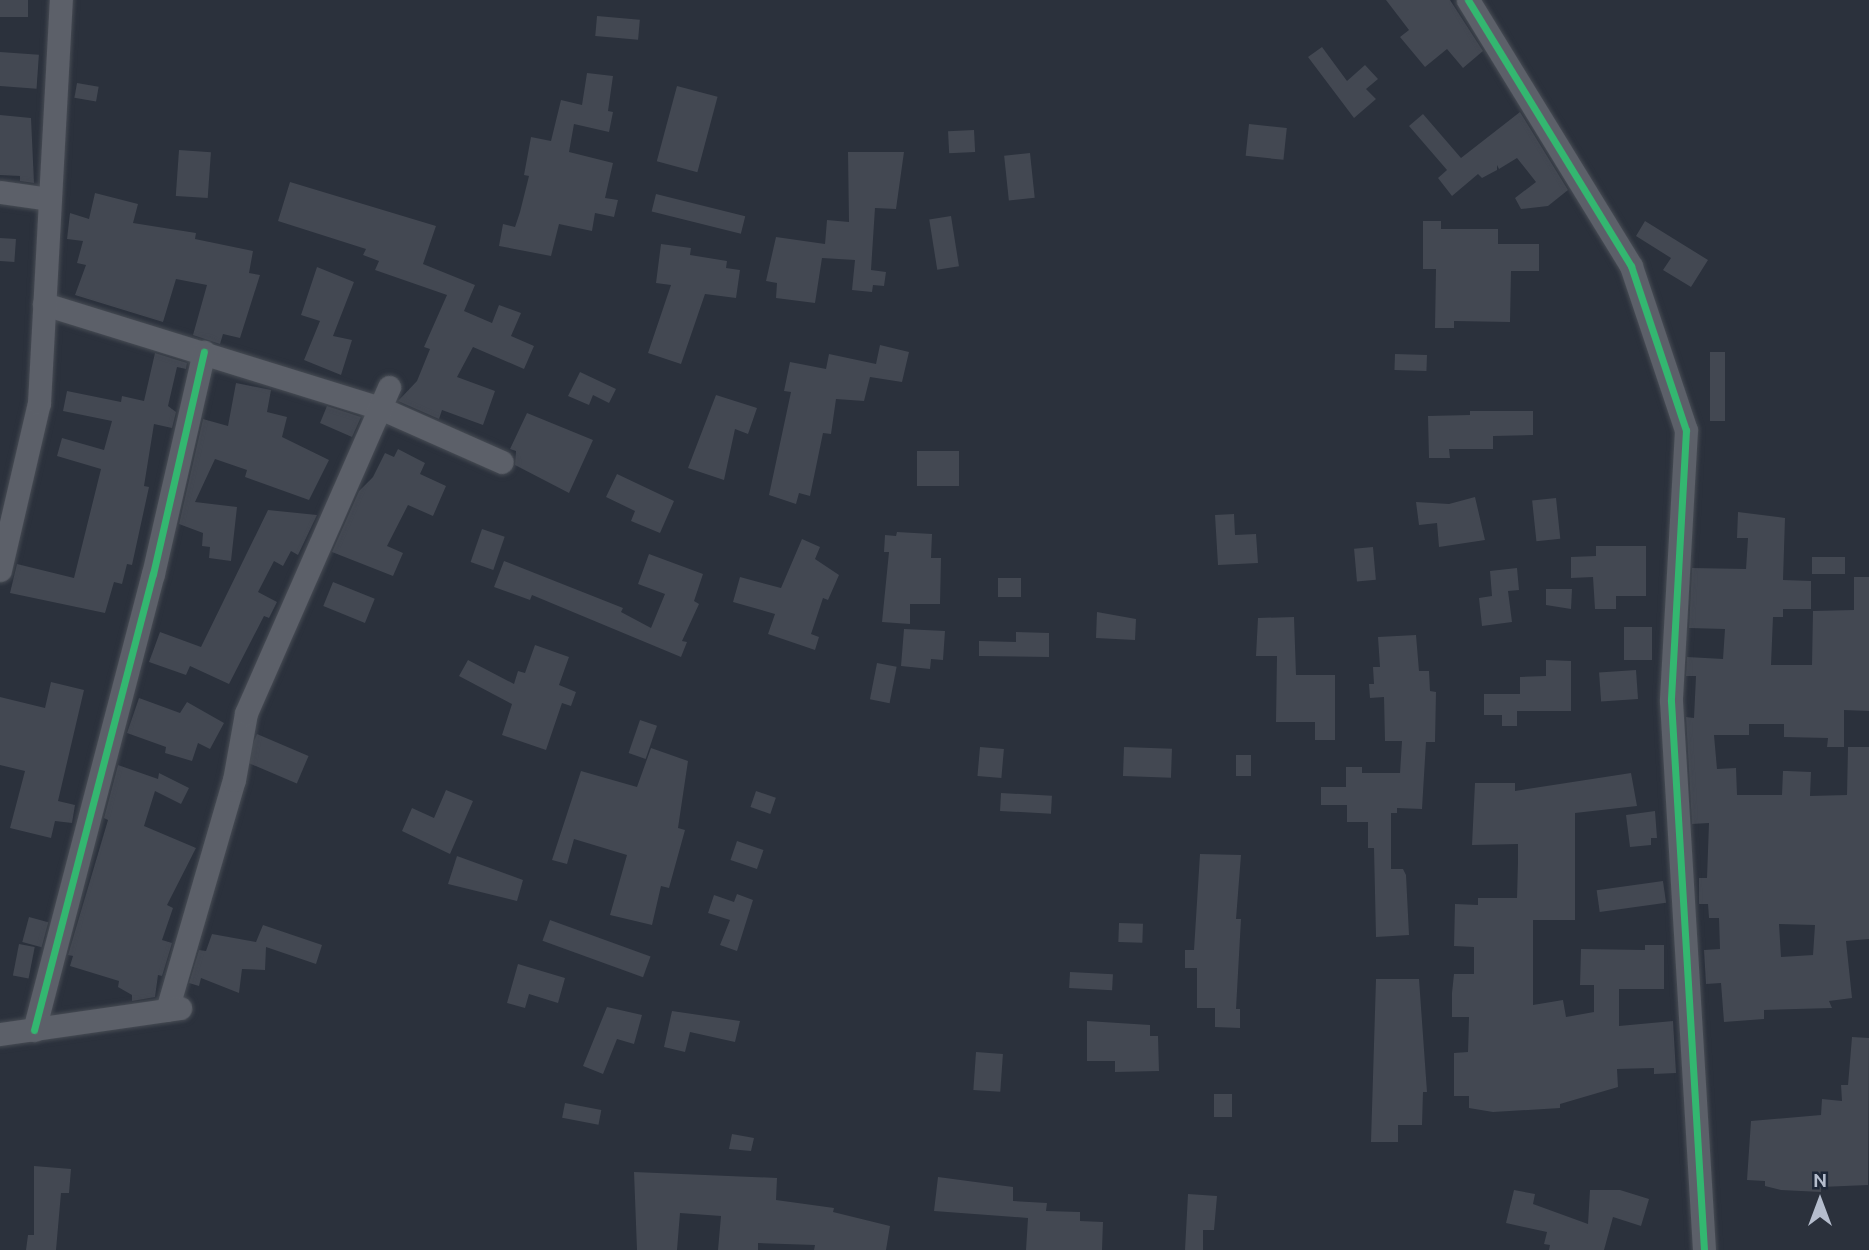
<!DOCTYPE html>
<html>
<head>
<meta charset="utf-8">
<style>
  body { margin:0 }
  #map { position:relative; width:1869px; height:1250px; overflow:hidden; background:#2b313c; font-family:Ubuntu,sans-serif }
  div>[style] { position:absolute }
  .building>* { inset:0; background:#434852; transform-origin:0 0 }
  .roads { filter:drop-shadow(0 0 2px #474c54) drop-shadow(0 0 2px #474c54) }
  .minor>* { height:23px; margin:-11.5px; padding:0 11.5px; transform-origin:11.5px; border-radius:11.5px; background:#5c6069 }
  .cycleway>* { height:7px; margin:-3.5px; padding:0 3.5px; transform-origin:3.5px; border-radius:3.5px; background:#33b770 }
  span { translate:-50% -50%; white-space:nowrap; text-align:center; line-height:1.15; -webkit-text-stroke:7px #1d2738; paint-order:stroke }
  .north { position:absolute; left:1785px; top:1166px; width:70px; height:70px; -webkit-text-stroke:5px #1d2738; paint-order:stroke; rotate:0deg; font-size:19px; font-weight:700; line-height:28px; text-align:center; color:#b5bdcd }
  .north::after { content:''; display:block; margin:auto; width:24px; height:32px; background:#b5bdcd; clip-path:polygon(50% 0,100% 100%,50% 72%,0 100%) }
</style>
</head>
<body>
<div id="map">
  <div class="building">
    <div style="left:0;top:0;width:28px;height:17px"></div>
    <div style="clip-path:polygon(1386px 0,1450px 0,1483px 51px,1463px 68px,1447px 49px,1425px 67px,1400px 37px,1409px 30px)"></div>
    <div style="left:597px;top:16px;width:43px;height:20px;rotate:5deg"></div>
    <div style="clip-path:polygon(1322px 47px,1347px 81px,1365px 65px,1378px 79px,1366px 89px,1376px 99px,1354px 118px,1308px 57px)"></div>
    <div style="left:0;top:52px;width:39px;height:34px;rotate:4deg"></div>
    <div style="clip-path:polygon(587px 73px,613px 76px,608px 111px,613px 112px,609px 132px,574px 124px,569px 152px,613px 163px,605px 198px,618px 200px,614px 217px,595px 213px,592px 231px,559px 224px,551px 256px,499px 246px,503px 224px,515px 227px,520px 212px,529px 176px,524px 175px,531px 137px,551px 141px,561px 100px,582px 105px)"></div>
    <div style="left:77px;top:83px;width:22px;height:15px;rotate:10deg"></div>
    <div style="left:677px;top:86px;width:42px;height:78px;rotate:15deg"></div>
    <div style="clip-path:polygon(1520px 112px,1568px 190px,1548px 206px,1521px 209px,1515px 198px,1536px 182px,1517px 158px,1499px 169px,1497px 165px,1497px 170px,1482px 178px,1478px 174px,1452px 196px,1438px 178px,1447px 170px,1409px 126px,1423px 114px,1461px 158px)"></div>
    <div style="clip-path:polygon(0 115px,31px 118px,34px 183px,20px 181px,20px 176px,0 175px)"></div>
    <div style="left:1249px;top:124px;width:38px;height:32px;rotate:6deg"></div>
    <div style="left:974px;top:130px;width:22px;height:26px;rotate:87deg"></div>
    <div style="left:179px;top:150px;width:32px;height:46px;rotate:4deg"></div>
    <div style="clip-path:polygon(848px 152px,904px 152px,896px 209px,875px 208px,871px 270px,886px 272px,884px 286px,873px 285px,872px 292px,852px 290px,855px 260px,822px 258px,815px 303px,776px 298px,777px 283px,766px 281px,776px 237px,825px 244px,827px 220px,849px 222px)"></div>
    <div style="left:1030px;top:153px;width:45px;height:26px;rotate:84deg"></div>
    <div style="clip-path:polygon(290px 182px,436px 226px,423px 264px,475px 285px,464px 311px,492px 323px,499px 305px,521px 313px,511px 336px,534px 346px,524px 369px,473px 347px,457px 377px,495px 391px,483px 425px,442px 410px,439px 419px,398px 401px,417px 381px,430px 349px,424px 347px,447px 295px,375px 270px,379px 261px,363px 255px,366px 249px,278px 221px)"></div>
    <div style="clip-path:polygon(95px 193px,138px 204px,133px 223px,196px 233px,195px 239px,253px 251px,249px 273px,260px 275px,240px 338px,223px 334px,220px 344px,193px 335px,207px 285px,176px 279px,163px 322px,75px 295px,86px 265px,77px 263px,83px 241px,67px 239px,70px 213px,89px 219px)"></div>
    <div style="left:656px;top:194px;width:92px;height:18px;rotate:14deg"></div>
    <div style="left:951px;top:216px;width:51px;height:22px;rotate:81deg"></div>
    <div style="clip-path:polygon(1423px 221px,1441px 221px,1441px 229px,1498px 229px,1498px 244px,1539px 244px,1539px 271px,1511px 271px,1510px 322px,1454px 321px,1454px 328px,1435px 328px,1436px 269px,1423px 269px)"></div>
    <div style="clip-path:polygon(1645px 221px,1708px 260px,1691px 287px,1663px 270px,1671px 258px,1636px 236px)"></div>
    <div style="left:0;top:238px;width:16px;height:23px;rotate:4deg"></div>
    <div style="clip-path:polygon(661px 244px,691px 248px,690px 255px,727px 261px,726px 268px,740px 270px,736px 298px,705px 294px,681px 364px,648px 353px,671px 285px,656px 283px)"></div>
    <div style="clip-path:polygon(317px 267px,354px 282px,333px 336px,352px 340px,341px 375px,304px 360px,320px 321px,301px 315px)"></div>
    <div style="clip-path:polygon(880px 345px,909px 352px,902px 382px,870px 377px,864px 401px,836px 399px,831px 434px,823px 433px,810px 496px,799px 493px,796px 504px,769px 495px,791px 392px,784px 391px,790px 362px,826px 369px,829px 354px,876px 364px)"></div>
    <div style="left:1710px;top:352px;width:15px;height:69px"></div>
    <div style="clip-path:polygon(155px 353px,187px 363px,186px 369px,177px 367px,168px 406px,176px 412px,172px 428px,154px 424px,144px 486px,149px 487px,132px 565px,127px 564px,122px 584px,114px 582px,105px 613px,10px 593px,17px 564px,74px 578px,101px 469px,57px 456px,62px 438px,104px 450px,112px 421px,63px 411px,67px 391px,121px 402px,122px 396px,144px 401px)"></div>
    <div style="left:1395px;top:354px;width:32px;height:16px;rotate:2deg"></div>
    <div style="clip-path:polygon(580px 372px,616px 389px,609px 403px,593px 395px,589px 405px,568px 396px)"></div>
    <div style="clip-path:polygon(236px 383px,271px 390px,267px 412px,287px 417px,282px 437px,329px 460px,309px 500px,245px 477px,247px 470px,215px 459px,195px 502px,237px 507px,231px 561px,209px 558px,210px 547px,202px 546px,203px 533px,179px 524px,203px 419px,228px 426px)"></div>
    <div style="clip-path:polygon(716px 395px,757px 408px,748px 434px,735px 429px,724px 480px,688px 468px)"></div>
    <div style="clip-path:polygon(327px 406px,361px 417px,352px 437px,320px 423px)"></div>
    <div style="clip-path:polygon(1470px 411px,1533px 411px,1533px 435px,1493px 436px,1493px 449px,1449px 449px,1450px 458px,1429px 458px,1428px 416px,1470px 415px)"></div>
    <div style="clip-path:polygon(527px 413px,593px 440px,569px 493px,515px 465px,516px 451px,510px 449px)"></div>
    <div style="clip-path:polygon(398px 449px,425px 463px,420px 474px,446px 486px,433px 516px,408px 505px,387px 546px,403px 553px,393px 576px,332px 552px,359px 491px,373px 477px,385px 453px,394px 457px)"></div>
    <div style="left:959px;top:451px;width:35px;height:42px;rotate:90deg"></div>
    <div style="clip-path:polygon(617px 474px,674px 501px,660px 533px,631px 521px,635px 511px,606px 497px)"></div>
    <div style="clip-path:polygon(1475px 497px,1485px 540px,1439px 547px,1437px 523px,1419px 525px,1416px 502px,1449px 504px)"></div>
    <div style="left:1556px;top:498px;width:41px;height:24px;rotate:84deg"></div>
    <div style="clip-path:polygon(268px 510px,317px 515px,298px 555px,291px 551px,283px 566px,274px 561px,258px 592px,277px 602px,269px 618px,264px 616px,229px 684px,190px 666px,186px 675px,149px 662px,160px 632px,201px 647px)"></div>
    <div style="clip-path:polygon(evenodd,1738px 512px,1785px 518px,1783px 580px,1811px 581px,1811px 609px,1783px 609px,1783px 617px,1773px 617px,1771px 665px,1812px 665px,1813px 611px,1854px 610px,1854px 577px,1869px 577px,1869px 711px,1844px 710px,1844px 747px,1827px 747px,1828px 738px,1784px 737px,1784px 724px,1749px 724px,1749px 735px,1714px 735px,1717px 769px,1736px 768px,1737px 795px,1782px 795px,1783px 771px,1787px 771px,1811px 772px,1810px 796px,1847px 795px,1848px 747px,1869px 747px,1869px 939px,1846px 941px,1852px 998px,1829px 1001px,1832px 1008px,1764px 1010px,1764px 1019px,1724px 1022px,1721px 983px,1706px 984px,1704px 950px,1720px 949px,1719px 918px,1709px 918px,1708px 904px,1699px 904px,1699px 878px,1707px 878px,1709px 823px,1692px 824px,1686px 717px,1694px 718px,1696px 676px,1686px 676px,1687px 657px,1723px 659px,1725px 629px,1689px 628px,1692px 568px,1746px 569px,1748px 538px,1737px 538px,1738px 512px,1779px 924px,1815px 925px,1813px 955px,1781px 957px,1779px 924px)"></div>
    <div style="clip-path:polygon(1234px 514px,1235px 535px,1256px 534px,1258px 563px,1218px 565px,1215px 515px)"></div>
    <div style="left:482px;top:529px;width:24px;height:35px;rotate:19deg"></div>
    <div style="clip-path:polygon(897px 532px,932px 534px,931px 558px,941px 558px,940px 604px,910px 604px,910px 624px,882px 622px,889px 552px,884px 552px,885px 535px,896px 536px)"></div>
    <div style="clip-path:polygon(802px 539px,820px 547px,815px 559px,839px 575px,828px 600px,823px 598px,811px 634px,819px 637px,815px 650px,768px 634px,775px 614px,733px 602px,740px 577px,781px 588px)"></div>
    <div style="clip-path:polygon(1596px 546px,1646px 546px,1646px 596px,1616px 596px,1616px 609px,1595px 609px,1593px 577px,1571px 578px,1571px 557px,1596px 556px)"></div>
    <div style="left:1373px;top:547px;width:33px;height:19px;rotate:85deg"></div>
    <div style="clip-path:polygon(649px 554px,703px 574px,694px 601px,699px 604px,682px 641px,687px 642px,681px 657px,532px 595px,530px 600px,494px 587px,504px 561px,623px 608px,621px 612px,651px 628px,665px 594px,638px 584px)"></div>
    <div style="left:1812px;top:557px;width:33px;height:17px"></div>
    <div style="clip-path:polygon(1517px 568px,1519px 590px,1508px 591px,1512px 622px,1482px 626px,1479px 598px,1492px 596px,1490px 571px)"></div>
    <div style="left:998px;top:578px;width:23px;height:19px"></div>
    <div style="left:333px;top:582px;width:45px;height:26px;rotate:22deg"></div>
    <div style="clip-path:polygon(1546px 589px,1572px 589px,1571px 609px,1546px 605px)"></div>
    <div style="clip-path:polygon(1097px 612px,1136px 619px,1135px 640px,1096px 638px)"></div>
    <div style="clip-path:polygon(1294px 617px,1296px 675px,1335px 675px,1335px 740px,1315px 740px,1315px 722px,1276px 722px,1277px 656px,1256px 656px,1258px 618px)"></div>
    <div style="left:1624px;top:627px;width:28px;height:33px"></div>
    <div style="clip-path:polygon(904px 629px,945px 631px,943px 660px,931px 659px,930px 669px,901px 666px)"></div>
    <div style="clip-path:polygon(1016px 632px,1049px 633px,1049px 657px,979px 656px,979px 641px,1016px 642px)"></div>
    <div style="clip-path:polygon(1416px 635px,1419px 671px,1429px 671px,1430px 691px,1436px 692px,1435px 742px,1426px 742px,1422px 809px,1397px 808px,1397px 813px,1391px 813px,1391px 869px,1403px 869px,1406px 875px,1409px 935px,1376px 937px,1374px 848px,1368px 848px,1368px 822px,1347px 822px,1347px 805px,1321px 805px,1321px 787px,1346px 787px,1346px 767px,1362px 767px,1362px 773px,1400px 773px,1402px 741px,1385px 741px,1384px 697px,1370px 698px,1369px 684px,1374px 684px,1373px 667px,1380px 667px,1378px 637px)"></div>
    <div style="clip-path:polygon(535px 645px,569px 657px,559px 685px,576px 692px,571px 706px,562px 703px,546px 750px,502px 735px,512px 704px,459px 676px,468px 660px,514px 684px,518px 671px,525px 673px)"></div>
    <div style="clip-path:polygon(1546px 660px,1571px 661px,1571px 711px,1517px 711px,1517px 726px,1502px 726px,1502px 715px,1484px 715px,1484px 694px,1520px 694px,1520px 677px,1546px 676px)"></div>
    <div style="left:877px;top:663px;width:20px;height:37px;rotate:11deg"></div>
    <div style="left:1636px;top:670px;width:29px;height:37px;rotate:86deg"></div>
    <div style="clip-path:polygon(51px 682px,84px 690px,58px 801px,75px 805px,72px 823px,55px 821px,51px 838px,10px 828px,25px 771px,0 765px,0 697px,45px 708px)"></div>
    <div style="clip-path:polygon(139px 698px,180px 713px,187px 702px,224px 723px,210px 749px,198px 743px,192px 761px,165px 753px,166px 747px,127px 733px)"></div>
    <div style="left:640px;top:720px;width:18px;height:35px;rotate:19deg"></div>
    <div style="left:257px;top:734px;width:56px;height:30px;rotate:23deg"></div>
    <div style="left:980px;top:747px;width:24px;height:29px;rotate:5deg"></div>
    <div style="left:1124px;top:747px;width:48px;height:29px;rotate:2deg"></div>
    <div style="clip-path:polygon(651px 748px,688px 761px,678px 828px,685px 830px,669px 888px,661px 886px,652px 925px,610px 915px,627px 855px,574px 839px,567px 864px,552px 860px,581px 771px,637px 787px)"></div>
    <div style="left:1236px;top:755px;width:15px;height:21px"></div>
    <div style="clip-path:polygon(118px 765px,158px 779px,159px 773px,189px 788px,181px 804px,155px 791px,144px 826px,196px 848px,167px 905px,173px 908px,162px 940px,172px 943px,162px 976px,158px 975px,155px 997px,132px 1001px,132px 995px,118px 987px,119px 981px,70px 966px,73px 956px,68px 955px,108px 820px,104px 818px)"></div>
    <div style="clip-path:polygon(1631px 773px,1637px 806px,1575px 813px,1575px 920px,1533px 920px,1533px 1005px,1563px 1000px,1566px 1017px,1594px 1012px,1594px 985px,1580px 985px,1581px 949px,1645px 950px,1645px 945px,1664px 945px,1664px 989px,1619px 989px,1619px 1026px,1673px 1021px,1676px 1073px,1654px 1074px,1654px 1068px,1617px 1069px,1618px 1087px,1560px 1104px,1560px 1108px,1493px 1112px,1469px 1108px,1469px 1096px,1454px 1096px,1454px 1053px,1468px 1052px,1469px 1017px,1452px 1017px,1452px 993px,1454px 974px,1474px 974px,1474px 947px,1454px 946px,1455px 904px,1478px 905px,1478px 898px,1517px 898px,1518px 862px,1518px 844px,1472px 845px,1475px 783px,1515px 783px,1515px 791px)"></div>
    <div style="clip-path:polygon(446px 790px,473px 801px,450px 854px,402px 831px,412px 808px,434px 818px)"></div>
    <div style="left:756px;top:791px;width:21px;height:17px;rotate:19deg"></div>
    <div style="left:1001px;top:793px;width:51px;height:18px;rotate:3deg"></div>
    <div style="clip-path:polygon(1655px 811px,1657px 838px,1651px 838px,1651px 845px,1630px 847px,1626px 815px)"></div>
    <div style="left:737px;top:841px;width:28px;height:20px;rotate:19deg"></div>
    <div style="clip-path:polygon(1200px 854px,1241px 855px,1236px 919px,1241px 919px,1236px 1009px,1240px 1009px,1240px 1028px,1215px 1027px,1215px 1008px,1197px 1008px,1197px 968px,1185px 968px,1185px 950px,1194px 950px)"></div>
    <div style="clip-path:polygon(457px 856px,523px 880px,517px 901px,448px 884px)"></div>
    <div style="left:1663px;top:881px;width:22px;height:67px;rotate:82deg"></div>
    <div style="clip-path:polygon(737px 894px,753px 900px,737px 951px,720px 945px,730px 920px,708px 913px,714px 895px,734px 902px)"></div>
    <div style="left:29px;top:917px;width:20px;height:26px;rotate:15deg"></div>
    <div style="left:550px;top:920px;width:107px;height:22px;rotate:20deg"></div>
    <div style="left:1119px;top:923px;width:24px;height:19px;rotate:2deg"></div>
    <div style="clip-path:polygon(263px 925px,322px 945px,316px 964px,266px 947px,265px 970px,242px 969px,239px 993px,201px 978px,199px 986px,189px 983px,199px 950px,206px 951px,212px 934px,256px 942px)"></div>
    <div style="left:19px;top:944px;width:16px;height:32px;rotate:11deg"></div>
    <div style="clip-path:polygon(518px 964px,565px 978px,558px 1003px,529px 994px,525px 1008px,507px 1003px)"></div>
    <div style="left:1070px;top:972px;width:43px;height:16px;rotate:3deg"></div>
    <div style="clip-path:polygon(1376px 979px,1419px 979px,1427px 1092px,1423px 1092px,1422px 1125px,1398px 1125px,1398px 1142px,1371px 1142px)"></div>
    <div style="clip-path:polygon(607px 1007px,642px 1015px,634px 1044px,617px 1039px,603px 1074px,583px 1066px)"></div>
    <div style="clip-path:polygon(672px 1011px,740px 1021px,735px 1042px,690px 1032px,685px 1052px,664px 1047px)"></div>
    <div style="clip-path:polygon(1087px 1021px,1150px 1025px,1150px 1036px,1158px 1036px,1159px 1071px,1115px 1072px,1115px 1061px,1087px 1061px)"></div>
    <div style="clip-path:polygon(1852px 1037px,1869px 1038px,1868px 1185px,1821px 1187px,1821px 1192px,1781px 1190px,1765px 1186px,1765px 1181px,1747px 1180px,1751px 1121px,1821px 1115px,1822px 1099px,1842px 1101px,1841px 1085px,1848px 1085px)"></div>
    <div style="left:976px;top:1052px;width:27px;height:38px;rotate:4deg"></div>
    <div style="left:1214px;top:1094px;width:18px;height:23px"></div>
    <div style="left:565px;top:1103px;width:37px;height:15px;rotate:11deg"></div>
    <div style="clip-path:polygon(732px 1134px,754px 1138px,751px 1151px,729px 1149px)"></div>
    <div style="clip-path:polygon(34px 1166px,71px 1169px,69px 1193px,61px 1193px,56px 1250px,26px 1250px,28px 1235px,34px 1235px)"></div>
    <div style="clip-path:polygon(634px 1172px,777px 1178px,776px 1200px,834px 1208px,833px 1212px,890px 1226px,886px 1250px,814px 1250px,815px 1245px,758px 1243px,758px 1250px,718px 1250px,721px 1216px,680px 1213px,677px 1250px,637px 1250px)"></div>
    <div style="clip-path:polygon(938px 1177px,1013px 1187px,1013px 1201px,1047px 1203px,1046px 1211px,1080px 1212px,1080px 1221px,1103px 1222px,1102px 1250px,1026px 1250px,1028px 1218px,934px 1211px)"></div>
    <div style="clip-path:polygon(1514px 1190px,1535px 1194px,1533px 1204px,1588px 1224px,1590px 1190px,1620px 1190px,1649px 1199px,1641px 1226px,1613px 1217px,1604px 1250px,1549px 1250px,1550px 1245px,1544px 1244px,1547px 1232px,1506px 1223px)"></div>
    <div style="clip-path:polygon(1188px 1194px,1217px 1196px,1214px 1230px,1203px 1230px,1203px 1250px,1185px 1250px)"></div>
  </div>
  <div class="roads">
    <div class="minor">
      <div style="left:1468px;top:0;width:312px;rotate:58.5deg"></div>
      <div style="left:1631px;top:266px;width:173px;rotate:71.5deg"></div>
      <div style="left:1686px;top:430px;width:271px;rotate:93.2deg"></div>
      <div style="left:1671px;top:701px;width:550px;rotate:86.56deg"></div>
      <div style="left:0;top:192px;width:50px;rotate:8deg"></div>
      <div style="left:44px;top:304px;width:352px;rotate:17.2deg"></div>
      <div style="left:380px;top:408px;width:133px;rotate:23.9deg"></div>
      <div style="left:0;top:570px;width:171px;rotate:-76.9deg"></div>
      <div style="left:39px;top:403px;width:404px;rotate:-86.9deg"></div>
      <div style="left:167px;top:1010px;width:240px;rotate:-73.8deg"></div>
      <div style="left:234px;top:780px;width:68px;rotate:-79.8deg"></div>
      <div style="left:246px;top:713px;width:356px;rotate:-66.3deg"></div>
      <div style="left:34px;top:1030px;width:471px;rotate:-75.4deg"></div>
      <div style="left:153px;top:574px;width:228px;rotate:-77.1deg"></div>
      <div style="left:0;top:1034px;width:182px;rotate:-8.2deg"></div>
    </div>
  </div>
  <div class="cycleway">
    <div style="left:1468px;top:0;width:312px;rotate:58.5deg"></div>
    <div style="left:1631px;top:266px;width:173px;rotate:71.5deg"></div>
    <div style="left:1686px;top:430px;width:271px;rotate:93.2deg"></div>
    <div style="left:1671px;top:701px;width:550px;rotate:86.56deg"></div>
    <div style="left:34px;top:1030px;width:471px;rotate:-75.4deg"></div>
    <div style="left:153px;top:574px;width:228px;rotate:-77.1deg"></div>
  </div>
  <div class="north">N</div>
</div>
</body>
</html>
